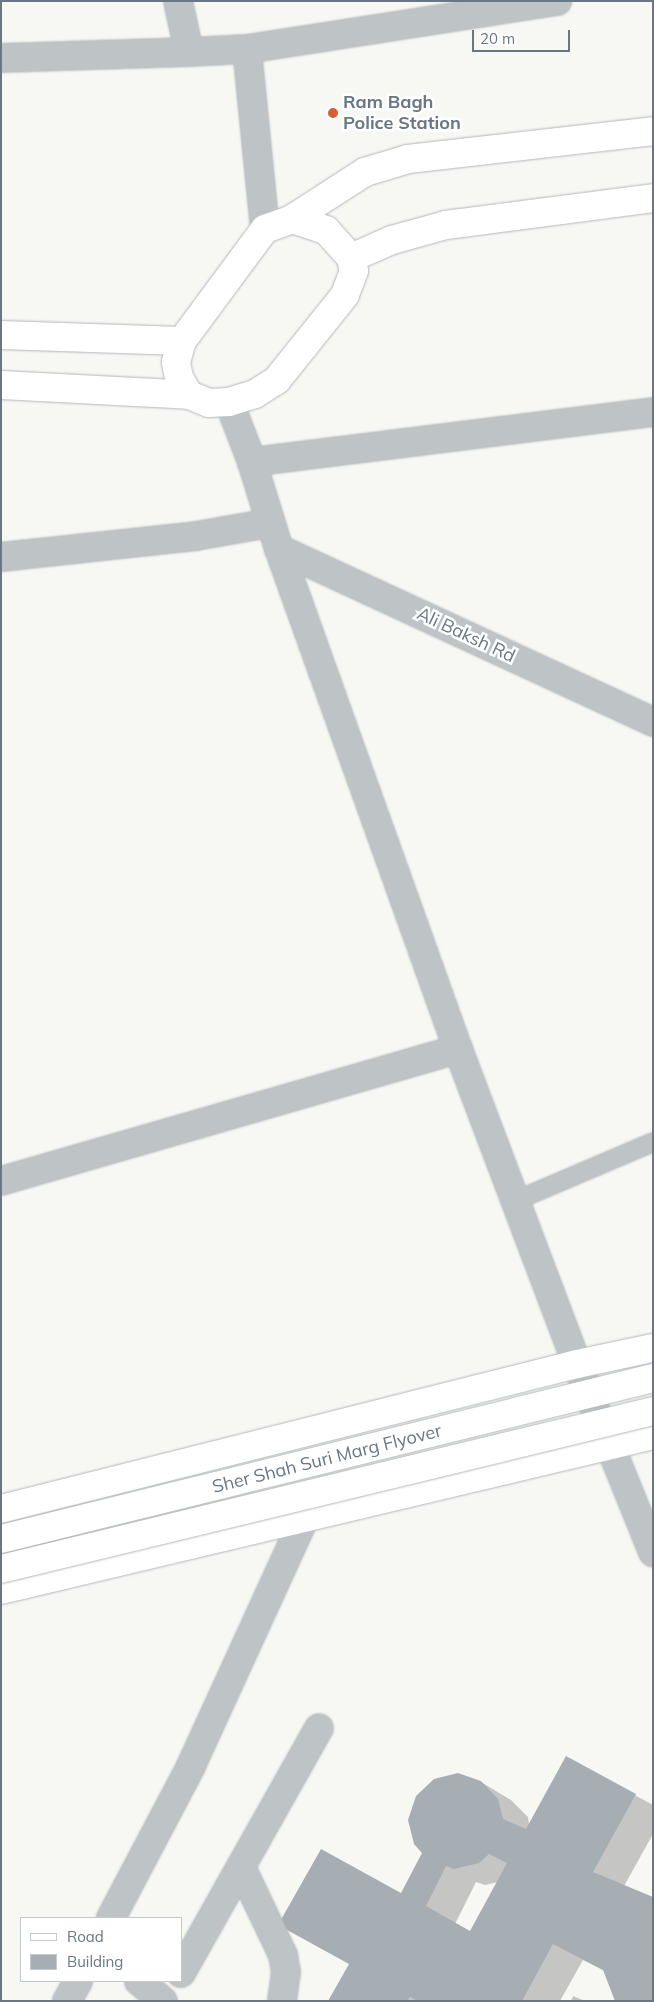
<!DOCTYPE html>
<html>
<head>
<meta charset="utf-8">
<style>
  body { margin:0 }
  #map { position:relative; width:654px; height:2002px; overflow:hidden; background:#f7f7f4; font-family:Mulish,sans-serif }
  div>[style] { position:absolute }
  .shadow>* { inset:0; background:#0003 }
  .building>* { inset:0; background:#a6aeb3 }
  .roads { filter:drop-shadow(0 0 1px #b3b8bc) drop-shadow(0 0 1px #b3b8bc) }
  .service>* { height:18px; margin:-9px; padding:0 9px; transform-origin:9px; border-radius:9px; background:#bec3c6 }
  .minor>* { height:28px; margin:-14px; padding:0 14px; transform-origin:14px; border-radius:14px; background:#bec3c6 }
  .secondary>* { height:28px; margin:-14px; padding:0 14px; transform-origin:14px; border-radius:14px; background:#fff }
  .trunk>* { height:28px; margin:-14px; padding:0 14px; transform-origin:14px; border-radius:14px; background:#fff }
  .bridges { filter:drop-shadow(0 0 1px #b2b6b9) drop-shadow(0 0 1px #b2b6b9) }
  .trunk-bridge>* { height:28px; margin:-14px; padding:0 14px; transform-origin:14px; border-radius:14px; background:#fff }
  .dots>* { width:14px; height:14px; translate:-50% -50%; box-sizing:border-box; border:2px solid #fff; border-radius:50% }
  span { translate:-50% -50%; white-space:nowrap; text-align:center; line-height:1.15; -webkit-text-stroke:5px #fff; paint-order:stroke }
  .poi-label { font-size:18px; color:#687783; font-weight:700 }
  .left { translate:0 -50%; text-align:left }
  .street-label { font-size:18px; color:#687783 }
  .frame { position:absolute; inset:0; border:2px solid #687783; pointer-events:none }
  .legend { position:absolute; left:20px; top:1917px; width:162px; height:65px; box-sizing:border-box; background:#fff; border:1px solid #c3c9cd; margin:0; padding:6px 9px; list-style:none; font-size:15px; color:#687783 }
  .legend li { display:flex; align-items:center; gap:10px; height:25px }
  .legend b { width:25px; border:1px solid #c3c9cd }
  .scale { position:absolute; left:472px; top:30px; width:98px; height:22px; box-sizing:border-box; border:2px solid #687783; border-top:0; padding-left:6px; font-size:15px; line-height:18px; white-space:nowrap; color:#687783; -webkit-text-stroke:4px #fff; paint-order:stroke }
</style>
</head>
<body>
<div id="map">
  <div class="shadow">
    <div style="clip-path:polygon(evenodd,567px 1758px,653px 1805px,653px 1834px,624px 1886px,605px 1971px,583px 1960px,560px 2001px,330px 2001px,402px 1895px,423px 1852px,481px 1782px,511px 1800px,528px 1817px,529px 1825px,567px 1758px,476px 1882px,485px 1885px,498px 1882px,470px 1932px,455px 1924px,476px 1882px)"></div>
    <div style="clip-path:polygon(573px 1996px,585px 2001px,571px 2001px)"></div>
  </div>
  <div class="building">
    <div style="clip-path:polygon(evenodd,566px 1756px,636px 1794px,593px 1872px,653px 1897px,653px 2001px,615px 2001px,603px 1970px,553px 1944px,522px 2001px,418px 2001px,410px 1997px,407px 2001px,328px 2001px,349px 1964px,278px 1925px,321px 1849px,401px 1893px,422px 1853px,414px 1844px,408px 1820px,416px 1796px,434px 1779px,458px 1773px,481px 1781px,498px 1799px,503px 1819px,526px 1829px,566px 1756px,489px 1854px,507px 1863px,470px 1931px,426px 1906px,446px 1866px,454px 1869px,479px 1863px,489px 1854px)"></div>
  </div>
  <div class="roads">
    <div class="service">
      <div style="left:515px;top:1201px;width:150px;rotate:-23.1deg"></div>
    </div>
    <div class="minor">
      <div style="left:178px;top:1px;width:52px;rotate:77.8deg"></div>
      <div style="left:189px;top:52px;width:58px;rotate:-3deg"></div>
      <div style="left:247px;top:49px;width:314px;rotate:-8.8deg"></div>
      <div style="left:247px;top:49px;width:181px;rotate:84.3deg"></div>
      <div style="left:1px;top:58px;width:188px;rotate:-1.8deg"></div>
      <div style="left:229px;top:402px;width:64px;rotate:69deg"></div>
      <div style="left:252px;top:462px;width:91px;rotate:72.8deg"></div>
      <div style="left:279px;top:549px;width:531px;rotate:70.3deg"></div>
      <div style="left:458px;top:1049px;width:337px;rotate:69.3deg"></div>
      <div style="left:577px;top:1364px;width:203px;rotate:68deg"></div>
      <div style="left:252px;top:462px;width:404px;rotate:-7.1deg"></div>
      <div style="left:279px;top:549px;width:412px;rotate:24.8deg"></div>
      <div style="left:1px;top:557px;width:196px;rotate:-6.1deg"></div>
      <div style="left:196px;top:536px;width:75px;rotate:-10deg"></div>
      <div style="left:1px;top:1181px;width:476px;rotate:-16.1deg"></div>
      <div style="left:241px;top:1867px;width:98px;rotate:64.5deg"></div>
      <div style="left:283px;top:1955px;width:17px;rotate:80deg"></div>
      <div style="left:286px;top:1972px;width:29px;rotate:98deg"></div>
      <div style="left:111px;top:1918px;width:170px;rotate:-62.2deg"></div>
      <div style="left:190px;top:1768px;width:276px;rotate:-65.4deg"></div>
      <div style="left:181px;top:1973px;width:281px;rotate:-60.6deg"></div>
      <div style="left:139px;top:1981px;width:31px;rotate:40deg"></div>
      <div style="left:67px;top:2001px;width:23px;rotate:-61deg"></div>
    </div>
    <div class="secondary">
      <div style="left:292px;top:219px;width:36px;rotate:18deg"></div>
      <div style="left:326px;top:230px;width:38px;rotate:48deg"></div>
      <div style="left:351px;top:258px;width:13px;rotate:77deg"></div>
      <div style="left:354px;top:271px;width:26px;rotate:111deg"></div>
      <div style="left:345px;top:295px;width:109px;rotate:128.7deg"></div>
      <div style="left:277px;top:380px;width:26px;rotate:148deg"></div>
      <div style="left:255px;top:394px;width:27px;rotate:163deg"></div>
      <div style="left:229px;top:402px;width:20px;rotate:177deg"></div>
      <div style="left:209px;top:403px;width:22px;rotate:-158deg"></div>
      <div style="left:189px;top:395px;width:20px;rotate:-120deg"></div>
      <div style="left:179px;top:378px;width:16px;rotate:-101deg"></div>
      <div style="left:176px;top:362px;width:22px;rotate:-74deg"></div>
      <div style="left:182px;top:341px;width:139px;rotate:-53.5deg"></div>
      <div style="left:265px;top:229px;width:29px;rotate:-20deg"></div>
      <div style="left:292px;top:219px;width:87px;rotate:-32.8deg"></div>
      <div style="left:365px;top:172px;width:45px;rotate:-16.8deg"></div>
      <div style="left:408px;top:159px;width:247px;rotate:-6.5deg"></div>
      <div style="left:351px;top:258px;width:45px;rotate:-23.7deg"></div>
      <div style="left:392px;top:240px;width:56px;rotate:-15.5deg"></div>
      <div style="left:446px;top:225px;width:209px;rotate:-7.4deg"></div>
      <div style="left:1px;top:335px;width:181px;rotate:1.9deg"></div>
      <div style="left:1px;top:385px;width:188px;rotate:3deg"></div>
    </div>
    <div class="trunk">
      <div style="left:1px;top:1509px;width:594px;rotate:-14.13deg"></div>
      <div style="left:577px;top:1364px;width:78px;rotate:-11.9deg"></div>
      <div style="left:1px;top:1590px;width:670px;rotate:-13.37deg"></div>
    </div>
  </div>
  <div class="bridges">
    <div class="trunk-bridge">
      <div style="left:1px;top:1539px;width:672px;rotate:-13.87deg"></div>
      <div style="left:1px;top:1569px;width:671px;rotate:-13.62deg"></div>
    </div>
  </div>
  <div class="dots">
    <div style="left:333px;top:113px;background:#d85d34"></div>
  </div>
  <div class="poi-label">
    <span class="left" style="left:343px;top:113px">Ram Bagh<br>Police Station</span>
  </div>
  <div class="street-label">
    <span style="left:466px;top:635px;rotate:25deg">Ali Baksh Rd</span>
    <span style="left:327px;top:1459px;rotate:-14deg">Sher Shah Suri Marg Flyover</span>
  </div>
  <div class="frame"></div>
  <ul class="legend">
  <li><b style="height:6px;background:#fff"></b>Road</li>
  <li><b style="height:14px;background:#a6aeb3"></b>Building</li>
  </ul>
  <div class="scale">20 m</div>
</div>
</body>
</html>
